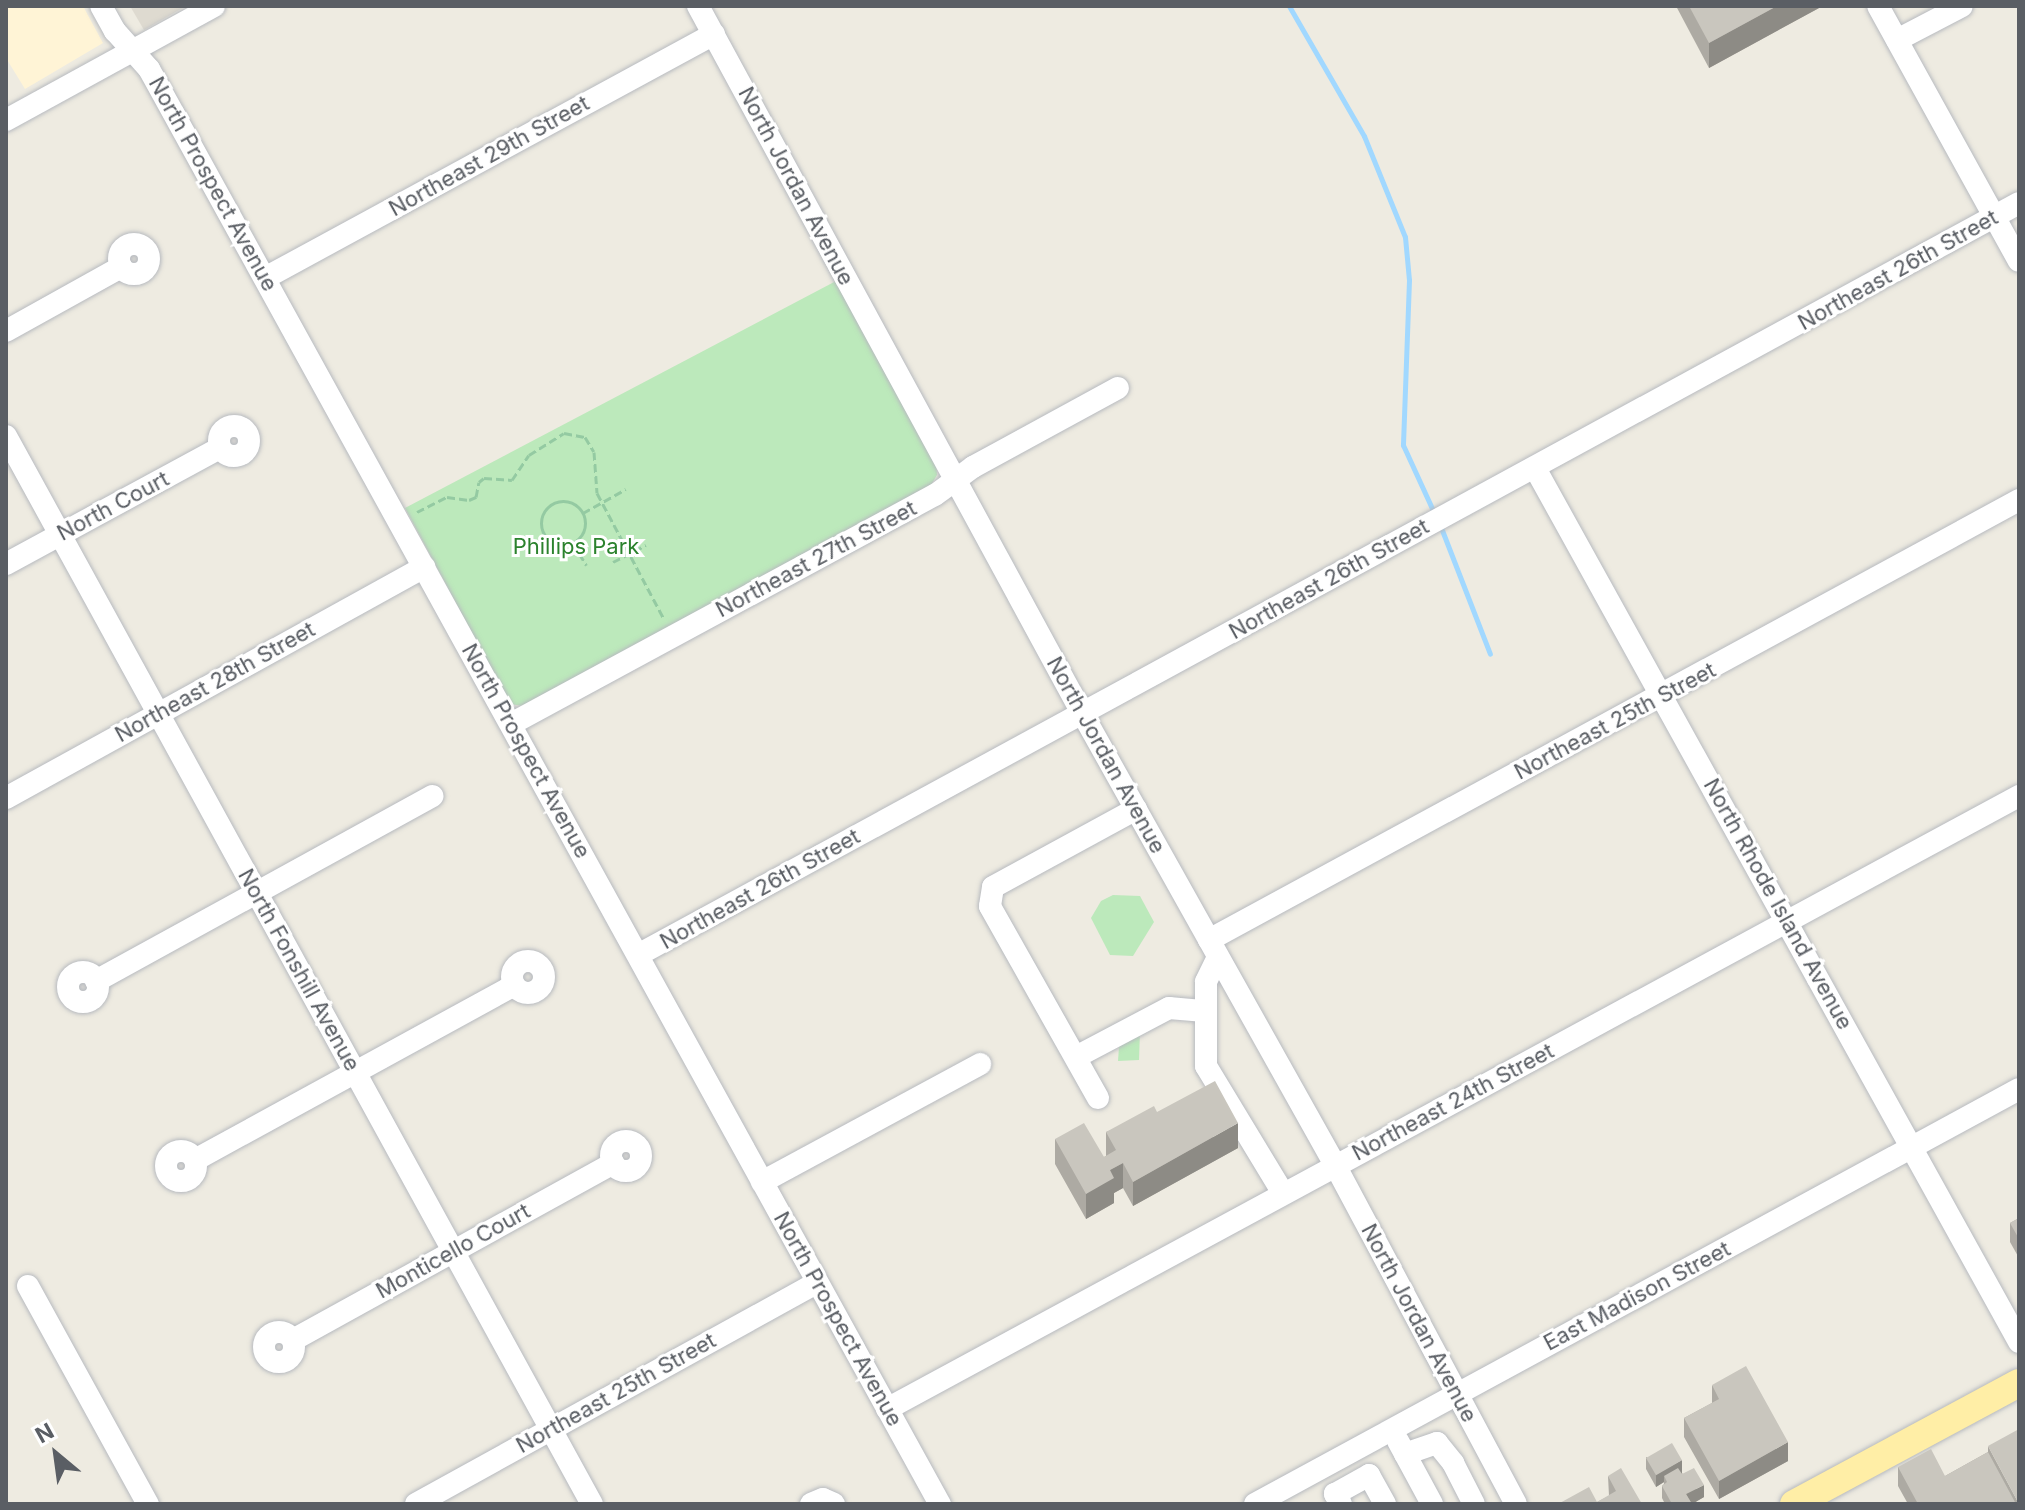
<!DOCTYPE html>
<html>
<head>
<meta charset="utf-8">
<style>
  body { margin:0 }
  #map { position:relative; width:2025px; height:1510px; overflow:hidden; background:#eeebe1; font-family:Inter,sans-serif }
  div>[style] { position:absolute }
  .commercial>* { inset:0; background:#fff4d6 }
  .education>* { inset:0; background:#dedad0 }
  .green>* { inset:0; background:#bce9bb }
  .stream>* { height:5px; margin:-2.5px; padding:0 2.5px; transform-origin:2.5px; border-radius:2.5px; background:#a1d8ff }
  .path>* { height:3px; margin-top:-1.5px; transform-origin:0; background:repeating-linear-gradient(90deg,#94caa2 0 8px,transparent 0 12px) }
  .path>.ring { margin:-1.5px; padding:0; box-sizing:content-box; background:none; border:3px solid #94caa2; border-radius:50% }
  .roads { filter:drop-shadow(0 0 2px #b7babf) drop-shadow(0 0 2px #b7babf) }
  .minor>* { height:22px; margin:-11px; padding:0 11px; transform-origin:11px; border-radius:11px; background:#fff }
  .minor>.ring { margin:-11px; padding:0; box-sizing:content-box; background:none; border:22px solid #fff; border-radius:50% }
  .major>* { height:28px; margin:-14px; padding:0 14px; transform-origin:14px; border-radius:14px; background:#ffeea6 }
  .wall>* { inset:0; background:#adaaa3 }
  .shaded-wall>* { inset:0; background:#8d8b85 }
  .building>* { inset:0; background:#c9c6be; transform-origin:0 0 }
  span { translate:-50% -50%; white-space:nowrap; text-align:center; line-height:1.15; -webkit-text-stroke:6px #fff; paint-order:stroke }
  .street-label { font-size:22px; color:#5a5e64 }
  .park-label { font-size:22px; color:#2b822d }
  .frame { position:absolute; inset:0; border:8px solid #5a5e64; pointer-events:none }
  .north { position:absolute; left:16px; top:1414px; width:80px; height:80px; -webkit-text-stroke:6px #fff; paint-order:stroke; rotate:331deg; font-size:22px; font-weight:700; line-height:32px; text-align:center; color:#5a5e64 }
  .north::after { content:''; display:block; margin:auto; width:28px; height:36px; background:#5a5e64; clip-path:polygon(50% 0,100% 100%,50% 72%,0 100%) }
</style>
</head>
<body>
<div id="map">
  <div class="commercial">
    <div style="clip-path:polygon(6px 6px,83px 6px,103px 43px,25px 89px,6px 58px)"></div>
  </div>
  <div class="education">
    <div style="clip-path:polygon(130px 6px,186px 6px,144px 30px)"></div>
  </div>
  <div class="green">
    <div style="clip-path:polygon(836px 281px,936px 461px,937px 475px,931px 485px,523px 706px,510px 704px,405px 508px)"></div>
    <div style="clip-path:polygon(1113px 895px,1140px 896px,1154px 922px,1133px 956px,1110px 955px,1091px 918px,1101px 901px)"></div>
    <div style="clip-path:polygon(1140px 1031px,1139px 1060px,1118px 1061px,1120px 1032px)"></div>
  </div>
  <div class="stream">
    <div style="left:1289px;top:6px;width:150px;rotate:60deg"></div>
    <div style="left:1364px;top:136px;width:109px;rotate:67.9deg"></div>
    <div style="left:1405px;top:237px;width:43px;rotate:84.7deg"></div>
    <div style="left:1409px;top:280px;width:165px;rotate:92.1deg"></div>
    <div style="left:1403px;top:445px;width:77px;rotate:65.4deg"></div>
    <div style="left:1440px;top:525px;width:138px;rotate:68.8deg"></div>
  </div>
  <div class="path">
    <div class="ring" style="left:541px;top:501px;width:41px;height:41px"></div>
    <div style="left:417px;top:512px;width:34px;rotate:-27deg"></div>
    <div style="left:447px;top:497px;width:22px;rotate:8deg"></div>
    <div style="left:469px;top:500px;width:8px;rotate:-23deg"></div>
    <div style="left:476px;top:497px;width:15px;rotate:-79deg"></div>
    <div style="left:479px;top:482px;width:6px;rotate:-39deg"></div>
    <div style="left:484px;top:478px;width:28px;rotate:4deg"></div>
    <div style="left:512px;top:480px;width:30px;rotate:-56deg"></div>
    <div style="left:529px;top:455px;width:41px;rotate:-32.2deg"></div>
    <div style="left:564px;top:433px;width:21px;rotate:11deg"></div>
    <div style="left:585px;top:437px;width:17px;rotate:59deg"></div>
    <div style="left:594px;top:452px;width:41px;rotate:85.8deg"></div>
    <div style="left:597px;top:493px;width:143px;rotate:62deg"></div>
    <div style="left:583px;top:513px;width:49px;rotate:-29.2deg"></div>
    <div style="left:573px;top:543px;width:26px;rotate:59deg"></div>
    <div style="left:613px;top:562px;width:37px;rotate:-27deg"></div>
  </div>
  <div class="roads">
    <div class="minor">
      <div style="left:101px;top:6px;width:29px;rotate:61deg"></div>
      <div style="left:115px;top:31px;width:51px;rotate:48.2deg"></div>
      <div style="left:149px;top:69px;width:1639px;rotate:61.14deg"></div>
      <div style="left:698px;top:6px;width:805px;rotate:61.49deg"></div>
      <div style="left:1082px;top:713px;width:518px;rotate:60.76deg"></div>
      <div style="left:1335px;top:1165px;width:384px;rotate:61.9deg"></div>
      <div style="left:1878px;top:6px;width:291px;rotate:61.1deg"></div>
      <div style="left:1897px;top:40px;width:73px;rotate:-27.6deg"></div>
      <div style="left:6px;top:120px;width:237px;rotate:-28.7deg"></div>
      <div class="ring" style="left:119px;top:244px;width:8px;height:8px"></div>
      <div style="left:265px;top:278px;width:511px;rotate:-28.52deg"></div>
      <div style="left:6px;top:331px;width:132px;rotate:-29.1deg"></div>
      <div class="ring" style="left:219px;top:426px;width:8px;height:8px"></div>
      <div style="left:6px;top:436px;width:1218px;rotate:61.25deg"></div>
      <div style="left:1535px;top:468px;width:999px;rotate:61.02deg"></div>
      <div style="left:6px;top:564px;width:243px;rotate:-28.5deg"></div>
      <div style="left:511px;top:724px;width:482px;rotate:-28.4deg"></div>
      <div style="left:935px;top:495px;width:47px;rotate:-36.4deg"></div>
      <div style="left:973px;top:467px;width:165px;rotate:-28.6deg"></div>
      <div style="left:6px;top:798px;width:478px;rotate:-28.9deg"></div>
      <div style="left:1209px;top:940px;width:922px;rotate:-28.51deg"></div>
      <div style="left:638px;top:955px;width:1572px;rotate:-28.57deg"></div>
      <div style="left:1218px;top:957px;width:28px;rotate:116deg"></div>
      <div style="left:1206px;top:982px;width:84px;rotate:90deg"></div>
      <div style="left:1206px;top:1066px;width:149px;rotate:58.8deg"></div>
      <div class="ring" style="left:512px;top:961px;width:10px;height:10px"></div>
      <div class="ring" style="left:68px;top:972px;width:8px;height:8px"></div>
      <div style="left:96px;top:981px;width:384px;rotate:-28.8deg"></div>
      <div style="left:1076px;top:1057px;width:105px;rotate:-27.8deg"></div>
      <div style="left:1169px;top:1008px;width:36px;rotate:5deg"></div>
      <div style="left:1098px;top:1098px;width:220px;rotate:-119.4deg"></div>
      <div style="left:990px;top:906px;width:19px;rotate:-81deg"></div>
      <div style="left:993px;top:887px;width:163px;rotate:-28.6deg"></div>
      <div class="ring" style="left:611px;top:1141px;width:8px;height:8px"></div>
      <div class="ring" style="left:166px;top:1151px;width:8px;height:8px"></div>
      <div style="left:195px;top:1160px;width:364px;rotate:-28.7deg"></div>
      <div style="left:762px;top:1182px;width:248px;rotate:-28.4deg"></div>
      <div style="left:28px;top:1286px;width:249px;rotate:61.2deg"></div>
      <div class="ring" style="left:264px;top:1332px;width:8px;height:8px"></div>
      <div style="left:293px;top:1340px;width:366px;rotate:-28.9deg"></div>
      <div style="left:887px;top:1409px;width:1287px;rotate:-28.44deg"></div>
      <div style="left:1398px;top:1441px;width:72px;rotate:61.6deg"></div>
      <div style="left:1405px;top:1454px;width:34px;rotate:-19deg"></div>
      <div style="left:1437px;top:1443px;width:26px;rotate:51deg"></div>
      <div style="left:1453px;top:1463px;width:46px;rotate:62.9deg"></div>
      <div style="left:416px;top:1504px;width:458px;rotate:-28.9deg"></div>
      <div style="left:811px;top:1504px;width:13px;rotate:-23deg"></div>
      <div style="left:823px;top:1499px;width:12px;rotate:24deg"></div>
      <div style="left:1255px;top:1504px;width:869px;rotate:-28.51deg"></div>
      <div style="left:1341px;top:1504px;width:12px;rotate:-121deg"></div>
      <div style="left:1335px;top:1494px;width:39px;rotate:-29deg"></div>
      <div style="left:1369px;top:1475px;width:33px;rotate:61deg"></div>
    </div>
    <div class="major">
      <div style="left:1794px;top:1504px;width:255px;rotate:-28.3deg"></div>
    </div>
  </div>
  <div class="wall">
    <div style="clip-path:polygon(1676px 6px,1819px 6px,1819px 8px,1709px 68px)"></div>
    <div style="clip-path:polygon(1157px 1112px,1238px 1148px,1133px 1206px,1123px 1188px,1114px 1193px,1114px 1203px,1086px 1219px,1055px 1164px,1055px 1139px,1104px 1157px,1106px 1156px,1106px 1132px)"></div>
    <div style="clip-path:polygon(2019px 1218px,2019px 1258px,2010px 1242px,2010px 1223px)"></div>
    <div style="clip-path:polygon(1712px 1385px,1788px 1461px,1719px 1499px,1684px 1437px,1684px 1418px,1712px 1403px)"></div>
    <div style="clip-path:polygon(1988px 1446px,2019px 1504px,1908px 1504px,1898px 1486px,1898px 1467px,1945px 1476px,1988px 1452px)"></div>
    <div style="clip-path:polygon(1646px 1457px,1682px 1473px,1704px 1497px,1692px 1504px,1665px 1504px,1662px 1498px,1662px 1486px,1664px 1484px,1664px 1482px,1656px 1487px,1646px 1469px)"></div>
    <div style="clip-path:polygon(1608px 1476px,1642px 1504px,1597px 1502px,1609px 1496px)"></div>
  </div>
  <div class="shaded-wall">
    <div style="clip-path:polygon(1777px 6px,1819px 6px,1819px 8px,1709px 68px,1709px 43px)"></div>
    <div style="clip-path:polygon(1238px 1123px,1238px 1148px,1133px 1206px,1133px 1182px)"></div>
    <div style="clip-path:polygon(1123px 1163px,1123px 1188px,1114px 1193px,1114px 1203px,1086px 1219px,1086px 1194px,1110px 1170px)"></div>
    <div style="clip-path:polygon(1788px 1442px,1788px 1461px,1719px 1499px,1719px 1481px)"></div>
    <div style="clip-path:polygon(1682px 1460px,1682px 1473px,1667px 1481px,1664px 1476px,1664px 1482px,1656px 1487px,1656px 1474px)"></div>
    <div style="clip-path:polygon(1704px 1485px,1704px 1497px,1692px 1504px,1686px 1494px)"></div>
  </div>
  <div class="building">
    <div style="clip-path:polygon(1689px 6px,1777px 6px,1709px 43px)"></div>
    <div style="clip-path:polygon(1215px 1081px,1238px 1123px,1133px 1182px,1123px 1163px,1110px 1170px,1114px 1178px,1086px 1194px,1055px 1139px,1084px 1123px,1104px 1157px,1116px 1150px,1106px 1132px,1154px 1106px,1157px 1112px)"></div>
    <div style="clip-path:polygon(2019px 1218px,2019px 1239px,2010px 1223px)"></div>
    <div style="clip-path:polygon(1746px 1366px,1788px 1442px,1719px 1481px,1684px 1418px,1719px 1399px,1712px 1385px)"></div>
    <div style="clip-path:polygon(2019px 1429px,2019px 1504px,1988px 1446px)"></div>
    <div style="left:1672px;top:1443px;width:20px;height:30px;rotate:60deg"></div>
    <div style="clip-path:polygon(1931px 1449px,1945px 1476px,1988px 1452px,2016px 1504px,1918px 1504px,1898px 1467px)"></div>
    <div style="clip-path:polygon(1621px 1468px,1642px 1504px,1558px 1504px,1589px 1487px,1597px 1502px,1616px 1491px,1608px 1476px)"></div>
    <div style="clip-path:polygon(1678px 1468px,1682px 1474px,1694px 1468px,1704px 1485px,1686px 1494px,1692px 1504px,1672px 1504px,1662px 1486px,1667px 1482px,1664px 1476px)"></div>
  </div>
  <div class="street-label">
    <span style="left:489px;top:156px;rotate:-29deg">Northeast 29th Street</span>
    <span style="left:213px;top:184px;rotate:61deg">North Prospect Avenue</span>
    <span style="left:796px;top:186px;rotate:62deg">North Jordan Avenue</span>
    <span style="left:1898px;top:270px;rotate:-29deg">Northeast 26th Street</span>
    <span style="left:113px;top:506px;rotate:-28deg">North Court</span>
    <span style="left:816px;top:559px;rotate:-28deg">Northeast 27th Street</span>
    <span style="left:1329px;top:579px;rotate:-29deg">Northeast 26th Street</span>
    <span style="left:215px;top:682px;rotate:-29deg">Northeast 28th Street</span>
    <span style="left:1615px;top:721px;rotate:-28deg">Northeast 25th Street</span>
    <span style="left:526px;top:751px;rotate:61deg">North Prospect Avenue</span>
    <span style="left:1106px;top:755px;rotate:61deg">North Jordan Avenue</span>
    <span style="left:760px;top:889px;rotate:-29deg">Northeast 26th Street</span>
    <span style="left:1778px;top:904px;rotate:61deg">North Rhode Island Avenue</span>
    <span style="left:299px;top:970px;rotate:61deg">North Fonshill Avenue</span>
    <span style="left:1453px;top:1102px;rotate:-28deg">Northeast 24th Street</span>
    <span style="left:453px;top:1251px;rotate:-29deg">Monticello Court</span>
    <span style="left:1637px;top:1296px;rotate:-28deg">East Madison Street</span>
    <span style="left:838px;top:1319px;rotate:61deg">North Prospect Avenue</span>
    <span style="left:1419px;top:1323px;rotate:62deg">North Jordan Avenue</span>
    <span style="left:616px;top:1393px;rotate:-29deg">Northeast 25th Street</span>
  </div>
  <div class="park-label">
    <span style="left:576px;top:547px">Phillips Park</span>
  </div>
  <div class="frame"></div>
  <div class="north">N</div>
</div>
</body>
</html>
